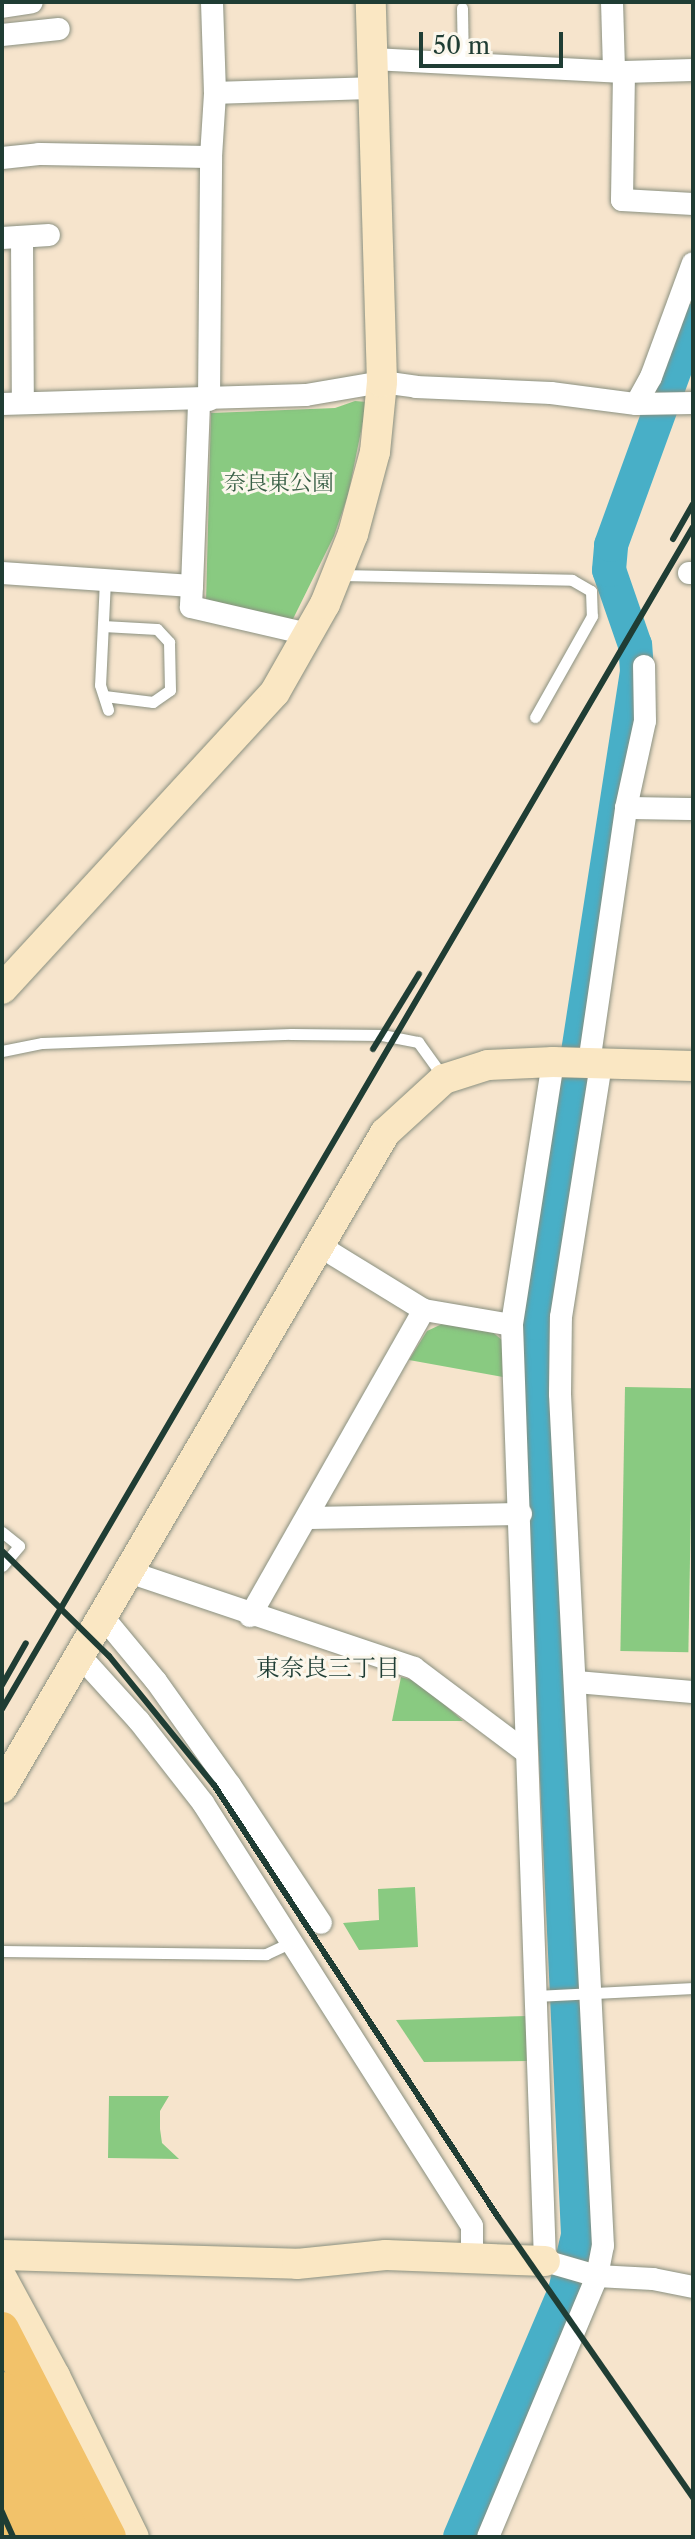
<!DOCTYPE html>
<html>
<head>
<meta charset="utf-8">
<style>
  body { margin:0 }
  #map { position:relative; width:695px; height:2539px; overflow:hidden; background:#f6e4cc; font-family:"Libre Caslon Text","Noto Serif JP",serif }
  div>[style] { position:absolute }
  .green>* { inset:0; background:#89ca81; transform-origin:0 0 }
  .river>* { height:34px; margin:-17px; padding:0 17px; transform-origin:17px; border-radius:17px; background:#48afc7 }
  .roads { filter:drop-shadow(0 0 2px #8a9080) drop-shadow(0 0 2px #8a9080) }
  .lane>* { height:11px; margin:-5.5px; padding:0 5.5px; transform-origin:5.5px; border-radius:5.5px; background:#fff }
  .street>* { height:22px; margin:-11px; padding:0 11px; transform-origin:11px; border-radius:11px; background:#fff }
  .secondary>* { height:30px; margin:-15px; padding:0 15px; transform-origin:15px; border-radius:15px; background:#fae7c3 }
  .primary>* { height:34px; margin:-17px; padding:0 17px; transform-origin:17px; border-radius:17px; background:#f2c26a }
  .highway>* { height:40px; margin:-20px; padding:0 20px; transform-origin:20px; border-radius:20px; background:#f2c26a }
  .rail>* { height:6px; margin:-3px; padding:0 3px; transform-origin:3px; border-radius:3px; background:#1f3d34 }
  span { translate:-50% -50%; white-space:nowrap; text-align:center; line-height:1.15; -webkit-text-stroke:6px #fbf7ec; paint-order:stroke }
  .park-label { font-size:22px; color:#3a6047 }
  .neighbourhood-label { font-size:24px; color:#1f3d34 }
  .frame { position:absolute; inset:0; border:4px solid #1f3d34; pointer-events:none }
  .scale { position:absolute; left:419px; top:32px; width:144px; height:36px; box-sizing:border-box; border:4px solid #1f3d34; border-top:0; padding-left:10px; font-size:24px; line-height:28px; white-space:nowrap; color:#1f3d34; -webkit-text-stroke:6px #fbf7ec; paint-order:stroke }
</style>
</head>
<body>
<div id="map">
  <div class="green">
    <div style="clip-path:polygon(355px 401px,367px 402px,348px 495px,334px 536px,292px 621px,206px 602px,211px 413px,335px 408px)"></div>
    <div style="clip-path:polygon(442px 1324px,490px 1330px,502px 1340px,503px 1377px,409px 1360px,427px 1331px)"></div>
    <div style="left:625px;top:1387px;width:68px;height:264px;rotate:1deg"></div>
    <div style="clip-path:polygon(401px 1677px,419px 1682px,463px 1721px,392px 1721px)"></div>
    <div style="clip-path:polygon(415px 1887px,418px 1947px,359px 1950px,343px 1923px,379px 1920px,378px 1889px)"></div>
    <div style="clip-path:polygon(527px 2016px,528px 2061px,424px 2062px,396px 2020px)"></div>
    <div style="clip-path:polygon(109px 2096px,169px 2096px,160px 2111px,160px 2129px,162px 2143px,179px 2159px,108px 2158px)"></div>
  </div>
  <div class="river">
    <div style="left:460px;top:2537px;width:267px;rotate:-66.9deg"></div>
    <div style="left:565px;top:2291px;width:57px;rotate:-76.9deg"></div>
    <div style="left:578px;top:2235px;width:913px;rotate:-92.64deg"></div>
    <div style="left:536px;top:1323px;width:660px;rotate:-81.19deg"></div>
    <div style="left:637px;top:671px;width:26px;rotate:-94deg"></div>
    <div style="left:635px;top:645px;width:79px;rotate:-109.1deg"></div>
    <div style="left:609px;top:570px;width:25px;rotate:-85deg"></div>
    <div style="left:611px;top:545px;width:239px;rotate:-70deg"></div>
  </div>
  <div class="roads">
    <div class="lane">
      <div style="left:462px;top:8px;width:55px;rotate:89deg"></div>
      <div style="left:341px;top:575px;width:231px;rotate:1.2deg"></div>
      <div style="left:572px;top:580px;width:22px;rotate:30deg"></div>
      <div style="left:591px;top:591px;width:25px;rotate:88deg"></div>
      <div style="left:592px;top:616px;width:116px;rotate:119.4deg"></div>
      <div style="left:105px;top:580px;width:105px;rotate:92.7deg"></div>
      <div style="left:100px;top:685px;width:26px;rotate:72deg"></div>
      <div style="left:103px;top:626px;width:54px;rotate:3.2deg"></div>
      <div style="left:157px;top:629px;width:18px;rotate:47deg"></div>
      <div style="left:169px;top:642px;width:48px;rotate:88.8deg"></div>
      <div style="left:170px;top:690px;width:21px;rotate:145deg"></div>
      <div style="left:153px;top:702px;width:49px;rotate:-173deg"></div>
      <div style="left:2px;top:1051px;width:41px;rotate:-11.3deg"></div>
      <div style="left:42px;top:1043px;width:249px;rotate:-2.1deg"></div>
      <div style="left:291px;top:1034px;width:91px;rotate:0.6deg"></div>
      <div style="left:382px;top:1035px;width:37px;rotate:11deg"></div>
      <div style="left:418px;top:1042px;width:44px;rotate:54.2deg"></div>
      <div style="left:2px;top:1532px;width:22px;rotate:39deg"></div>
      <div style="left:19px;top:1546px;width:26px;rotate:130deg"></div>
      <div style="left:2px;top:1951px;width:264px;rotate:0.7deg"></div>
      <div style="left:266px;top:1954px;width:29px;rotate:-25deg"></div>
      <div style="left:536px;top:1996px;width:157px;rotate:-2.9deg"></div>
    </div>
    <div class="street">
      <div style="left:612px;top:2px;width:69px;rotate:88.3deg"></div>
      <div style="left:2px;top:7px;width:30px;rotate:-9deg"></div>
      <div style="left:2px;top:35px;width:57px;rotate:-6deg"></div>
      <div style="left:373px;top:59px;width:251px;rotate:3deg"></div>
      <div style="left:624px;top:72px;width:69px;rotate:-1.7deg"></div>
      <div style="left:624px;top:72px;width:128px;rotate:90.9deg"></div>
      <div style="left:622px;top:200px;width:71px;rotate:3.2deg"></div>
      <div style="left:215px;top:93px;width:160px;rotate:-1.8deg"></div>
      <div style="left:2px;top:158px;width:37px;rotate:-6deg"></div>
      <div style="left:39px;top:154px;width:172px;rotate:1deg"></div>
      <div style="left:22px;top:237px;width:166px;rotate:89.7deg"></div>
      <div style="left:2px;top:238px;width:47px;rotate:-3.7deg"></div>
      <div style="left:209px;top:400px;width:243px;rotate:-89.5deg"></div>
      <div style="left:211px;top:157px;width:64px;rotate:-86.4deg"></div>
      <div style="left:215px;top:93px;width:91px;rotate:-91.9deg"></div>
      <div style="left:2px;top:404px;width:304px;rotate:-1.7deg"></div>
      <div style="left:306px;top:395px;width:77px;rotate:-9.7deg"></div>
      <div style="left:382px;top:382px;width:34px;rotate:8deg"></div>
      <div style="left:416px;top:387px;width:135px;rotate:2.5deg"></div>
      <div style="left:551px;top:393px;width:86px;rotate:7.4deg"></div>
      <div style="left:636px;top:404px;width:57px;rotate:-1deg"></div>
      <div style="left:636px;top:404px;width:31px;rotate:-61deg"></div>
      <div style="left:651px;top:377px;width:121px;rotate:-69.8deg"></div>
      <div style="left:2px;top:573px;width:190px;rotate:3.9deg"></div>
      <div style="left:192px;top:586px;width:185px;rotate:-87.8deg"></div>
      <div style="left:689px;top:573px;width:4px"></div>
      <div style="left:192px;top:586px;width:21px;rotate:93deg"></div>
      <div style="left:191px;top:607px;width:120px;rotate:13deg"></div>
      <div style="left:626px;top:808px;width:67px;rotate:0.9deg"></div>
      <div style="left:553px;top:1062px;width:266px;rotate:98.9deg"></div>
      <div style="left:512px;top:1325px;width:937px;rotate:87.98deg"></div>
      <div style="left:545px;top:2261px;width:54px;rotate:16.1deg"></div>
      <div style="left:597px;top:2276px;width:56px;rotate:3.1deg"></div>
      <div style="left:653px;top:2279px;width:41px;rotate:11.3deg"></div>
      <div style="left:589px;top:1063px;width:258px;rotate:-81.7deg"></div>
      <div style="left:626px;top:808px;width:89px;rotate:-77.7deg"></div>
      <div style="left:645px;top:721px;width:55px;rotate:-91deg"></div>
      <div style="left:318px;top:1245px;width:124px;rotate:31.5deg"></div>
      <div style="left:424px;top:1310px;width:89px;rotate:9.7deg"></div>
      <div style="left:308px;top:1518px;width:213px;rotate:-1.1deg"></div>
      <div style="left:129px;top:1572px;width:301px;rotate:18.6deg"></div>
      <div style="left:414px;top:1668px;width:140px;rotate:36.9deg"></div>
      <div style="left:250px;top:1616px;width:352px;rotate:-60.4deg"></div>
      <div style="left:103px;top:1617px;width:83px;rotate:50.4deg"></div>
      <div style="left:156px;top:1681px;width:128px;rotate:54.6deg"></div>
      <div style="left:230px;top:1785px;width:165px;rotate:56.6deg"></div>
      <div style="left:80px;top:1656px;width:88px;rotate:47.8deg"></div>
      <div style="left:139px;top:1721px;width:104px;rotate:52deg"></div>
      <div style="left:203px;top:1803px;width:501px;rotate:57.55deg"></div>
      <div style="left:472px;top:2226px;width:32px;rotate:90deg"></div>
      <div style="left:576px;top:1682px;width:117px;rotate:4.9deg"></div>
      <div style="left:488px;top:2537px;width:283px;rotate:-67.3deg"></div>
      <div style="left:597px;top:2276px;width:31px;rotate:-79deg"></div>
      <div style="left:603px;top:2246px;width:853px;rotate:-92.89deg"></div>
      <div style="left:560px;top:1394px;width:77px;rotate:-89.3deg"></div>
      <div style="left:561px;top:1317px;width:256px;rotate:-81deg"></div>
    </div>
    <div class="secondary">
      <div style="left:2px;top:989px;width:403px;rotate:-47.4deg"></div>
      <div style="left:275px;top:692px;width:101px;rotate:-60.4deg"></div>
      <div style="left:325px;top:604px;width:75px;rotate:-68.2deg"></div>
      <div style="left:353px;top:534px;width:85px;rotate:-75deg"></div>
      <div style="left:375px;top:452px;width:70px;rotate:-84.3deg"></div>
      <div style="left:382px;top:382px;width:380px;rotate:-91.7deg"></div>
      <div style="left:2px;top:1788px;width:759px;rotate:-59.68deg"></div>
      <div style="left:385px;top:1133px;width:80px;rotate:-42.5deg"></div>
      <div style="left:444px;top:1079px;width:46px;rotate:-17.7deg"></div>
      <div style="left:488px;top:1065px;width:65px;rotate:-2.6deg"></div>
      <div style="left:553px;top:1062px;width:140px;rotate:1.6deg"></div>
      <div style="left:2px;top:2255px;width:295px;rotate:1.7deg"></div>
      <div style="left:297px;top:2264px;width:89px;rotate:-5.8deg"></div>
      <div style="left:386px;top:2255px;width:159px;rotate:2.2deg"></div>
      <div style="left:2px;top:2278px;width:111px;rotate:61.6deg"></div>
      <div style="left:55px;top:2376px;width:179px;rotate:63.9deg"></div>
    </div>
    <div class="primary">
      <div style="left:2px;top:2329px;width:234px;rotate:62.8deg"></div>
      <div style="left:2px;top:2529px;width:9px;rotate:69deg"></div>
    </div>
    <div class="highway">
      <div style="left:2px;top:2392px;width:161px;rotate:64.6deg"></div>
      <div style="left:2px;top:2462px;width:83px;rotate:65deg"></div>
    </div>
  </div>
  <div class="rail">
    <div style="left:673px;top:539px;width:40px;rotate:-60.3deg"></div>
    <div style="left:373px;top:1049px;width:88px;rotate:-58.5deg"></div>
    <div style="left:2px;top:1551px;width:150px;rotate:44.5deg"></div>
    <div style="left:109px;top:1656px;width:166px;rotate:50.9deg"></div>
    <div style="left:214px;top:1785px;width:517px;rotate:56.68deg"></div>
    <div style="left:498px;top:2217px;width:342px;rotate:55.2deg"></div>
    <div style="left:2px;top:1685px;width:48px;rotate:-60.3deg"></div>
    <div style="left:2px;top:1709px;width:1369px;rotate:-59.69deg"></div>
    <div style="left:2px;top:2512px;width:27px;rotate:66deg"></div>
  </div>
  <div class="park-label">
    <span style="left:279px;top:483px">奈良東公園</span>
  </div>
  <div class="neighbourhood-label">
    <span style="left:328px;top:1668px">東奈良三丁目</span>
  </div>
  <div class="frame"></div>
  <div class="scale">50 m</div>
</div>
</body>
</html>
